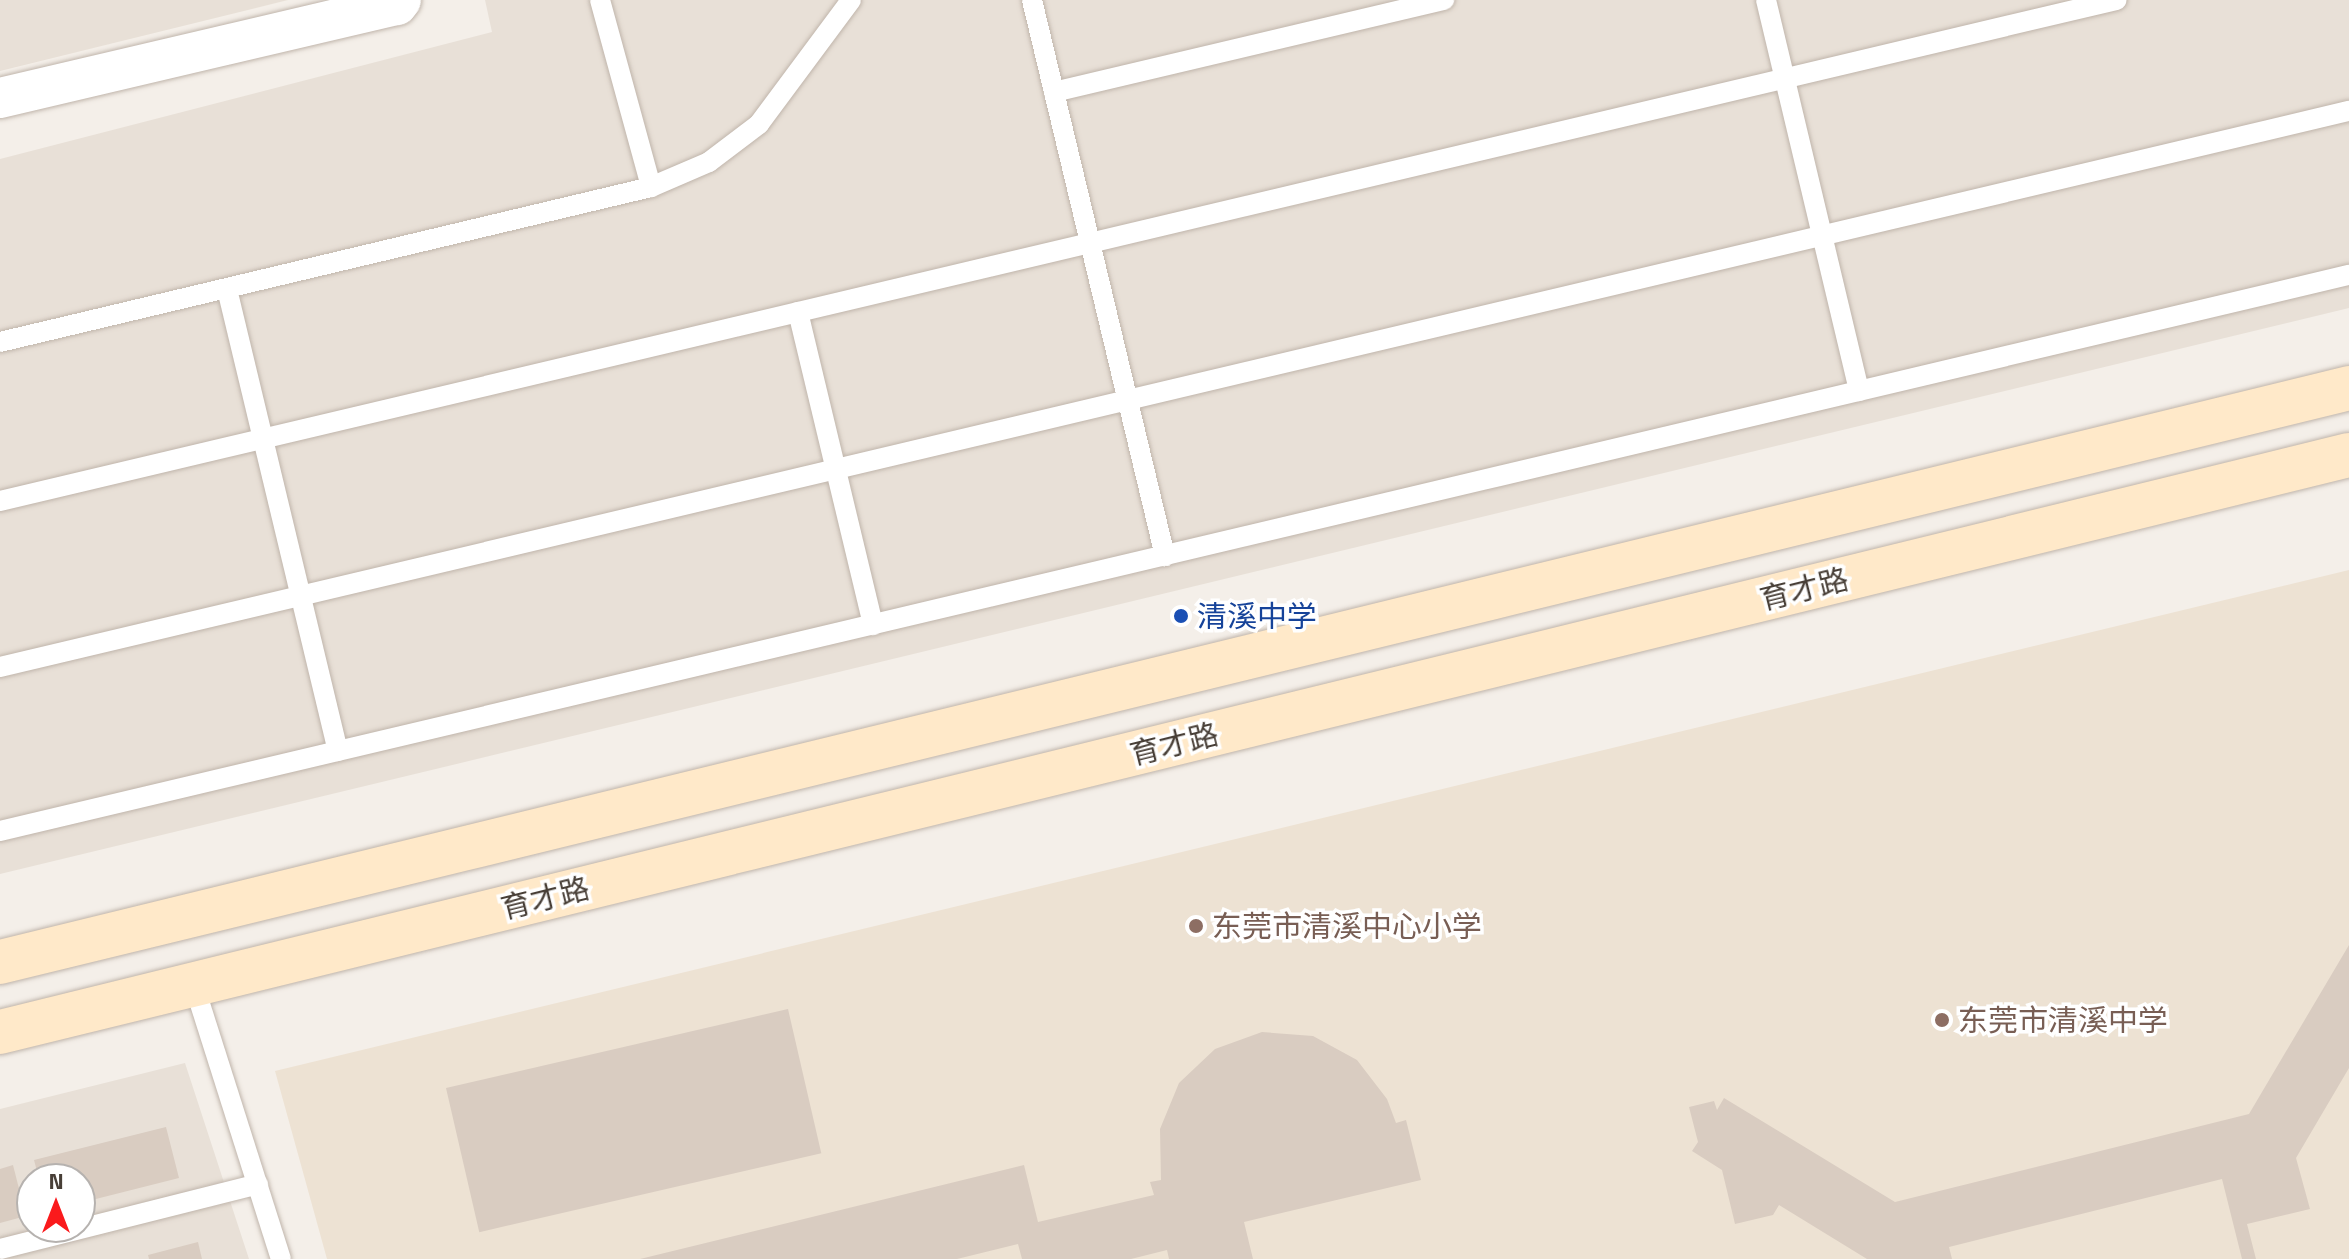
<!DOCTYPE html>
<html>
<head>
<meta charset="utf-8">
<style>
  body { margin:0 }
  #map { position:relative; width:2349px; height:1259px; overflow:hidden; background:#f4efe9; font-family:"Titillium Web","Noto Sans SC",sans-serif }
  div>[style] { position:absolute }
  .residential>* { inset:0; background:#e8e0d7 }
  .education>* { inset:0; background:#ede2d3 }
  .building>* { inset:0; background:#d9ccc1; transform-origin:0 0 }
  .roads { filter:drop-shadow(0 0 2px #c0b5ab) drop-shadow(0 0 2px #c0b5ab) }
  .service>* { height:20px; margin:-10px; padding:0 10px; transform-origin:10px; border-radius:10px; background:#fff }
  .minor>* { height:40px; margin:-20px; padding:0 20px; transform-origin:20px; border-radius:20px; background:#fff }
  .secondary>* { height:44px; margin:-22px; padding:0 22px; transform-origin:22px; border-radius:22px; background:#ffe9c9 }
  .dots>* { width:22px; height:22px; translate:-50% -50%; box-sizing:border-box; border:4px solid #fff; border-radius:50% }
  span { translate:-50% -50%; white-space:nowrap; text-align:center; line-height:1.15; -webkit-text-stroke:7px #fff; paint-order:stroke }
  .street-label { font-size:30px; color:#483f37 }
  .transit-label { font-size:30px; color:#164399 }
  .left { translate:0 -50%; text-align:left }
  .education-label { font-size:30px; color:#785e54 }
  .north { position:absolute; left:16px; top:1163px; width:80px; height:80px; box-sizing:border-box; background:#fff; border:2px solid #b6b2af; border-radius:50%; rotate:0deg; font-size:22px; font-weight:700; line-height:32px; text-align:center; color:#483f37 }
  .north::after { content:''; display:block; margin:auto; width:28px; height:36px; background:#fa1a1c; clip-path:polygon(50% 0,100% 100%,50% 72%,0 100%) }
</style>
</head>
<body>
<div id="map">
  <div class="residential">
    <div style="clip-path:polygon(0 0,288px 0,0 71px)"></div>
    <div style="clip-path:polygon(485px 0,2349px 0,2349px 308px,0 874px,0 159px,492px 32px)"></div>
    <div style="clip-path:polygon(evenodd,185px 1063px,249px 1259px,0 1259px,0 1109px,185px 1063px,32px 1179px,80px 1179px,80px 1227px,32px 1227px,32px 1179px)"></div>
  </div>
  <div class="education">
    <div style="clip-path:polygon(2349px 570px,2349px 1259px,327px 1259px,275px 1071px)"></div>
  </div>
  <div class="building">
    <div style="clip-path:polygon(2349px 945px,2349px 1068px,2296px 1158px,2310px 1209px,2247px 1224px,2256px 1259px,2242px 1259px,2222px 1179px,1949px 1247px,1952px 1259px,1867px 1259px,1779px 1205px,1773px 1215px,1735px 1224px,1722px 1170px,1692px 1151px,1698px 1142px,1689px 1107px,1714px 1101px,1717px 1110px,1724px 1098px,1895px 1202px,2249px 1114px)"></div>
    <div style="left:788px;top:1009px;width:148px;height:351px;rotate:77deg"></div>
    <div style="clip-path:polygon(1262px 1032px,1313px 1036px,1357px 1060px,1387px 1099px,1396px 1123px,1406px 1120px,1421px 1180px,1244px 1222px,1253px 1259px,1169px 1259px,1167px 1250px,1131px 1259px,1022px 1259px,1018px 1244px,957px 1259px,640px 1259px,1024px 1165px,1038px 1222px,1154px 1195px,1150px 1182px,1161px 1180px,1160px 1129px,1179px 1083px,1215px 1049px)"></div>
    <div style="clip-path:polygon(166px 1127px,179px 1178px,80px 1203px,80px 1179px,39px 1179px,34px 1160px)"></div>
    <div style="clip-path:polygon(13px 1165px,26px 1216px,0 1223px,0 1169px)"></div>
    <div style="clip-path:polygon(198px 1242px,202px 1259px,149px 1259px,148px 1255px)"></div>
  </div>
  <div class="roads">
    <div class="service">
      <div style="left:600px;top:0;width:194px;rotate:74.7deg"></div>
      <div style="left:1032px;top:0;width:572px;rotate:76.55deg"></div>
      <div style="left:1766px;top:0;width:402px;rotate:76.6deg"></div>
      <div style="left:1054px;top:92px;width:401px;rotate:-13.3deg"></div>
      <div style="left:227px;top:289px;width:475px;rotate:76.5deg"></div>
      <div style="left:798px;top:312px;width:322px;rotate:76.5deg"></div>
      <div style="left:0;top:342px;width:669px;rotate:-13.39deg"></div>
      <div style="left:651px;top:187px;width:63px;rotate:-23.3deg"></div>
      <div style="left:709px;top:162px;width:63px;rotate:-37.2deg"></div>
      <div style="left:759px;top:124px;width:154px;rotate:-53.4deg"></div>
      <div style="left:0;top:501px;width:2175px;rotate:-13.32deg"></div>
      <div style="left:0;top:667px;width:2414px;rotate:-13.32deg"></div>
      <div style="left:0;top:831px;width:2414px;rotate:-13.32deg"></div>
      <div style="left:194px;top:985px;width:287px;rotate:72.4deg"></div>
      <div style="left:0;top:1249px;width:266px;rotate:-14.1deg"></div>
    </div>
    <div class="minor">
      <div style="left:0;top:98px;width:408px;rotate:-13.2deg"></div>
      <div style="left:397px;top:5px;width:6px;rotate:-51deg"></div>
    </div>
    <div class="secondary">
      <div style="left:0;top:962px;width:2418px;rotate:-13.73deg"></div>
      <div style="left:0;top:1032px;width:2419px;rotate:-13.8deg"></div>
    </div>
  </div>
  <div class="dots">
    <div style="left:1181px;top:616px;background:#1a4fb4"></div>
    <div style="left:1196px;top:926px;background:#8d6e63"></div>
    <div style="left:1942px;top:1020px;background:#8d6e63"></div>
  </div>
  <div class="street-label">
    <span style="left:1804px;top:589px;rotate:-14deg">育才路</span>
    <span style="left:1174px;top:744px;rotate:-14deg">育才路</span>
    <span style="left:545px;top:898px;rotate:-14deg">育才路</span>
  </div>
  <div class="transit-label">
    <span class="left" style="left:1197px;top:616px">清溪中学</span>
  </div>
  <div class="education-label">
    <span class="left" style="left:1212px;top:926px">东莞市清溪中心小学</span>
    <span class="left" style="left:1958px;top:1020px">东莞市清溪中学</span>
  </div>
  <div class="north">N</div>
</div>
</body>
</html>
